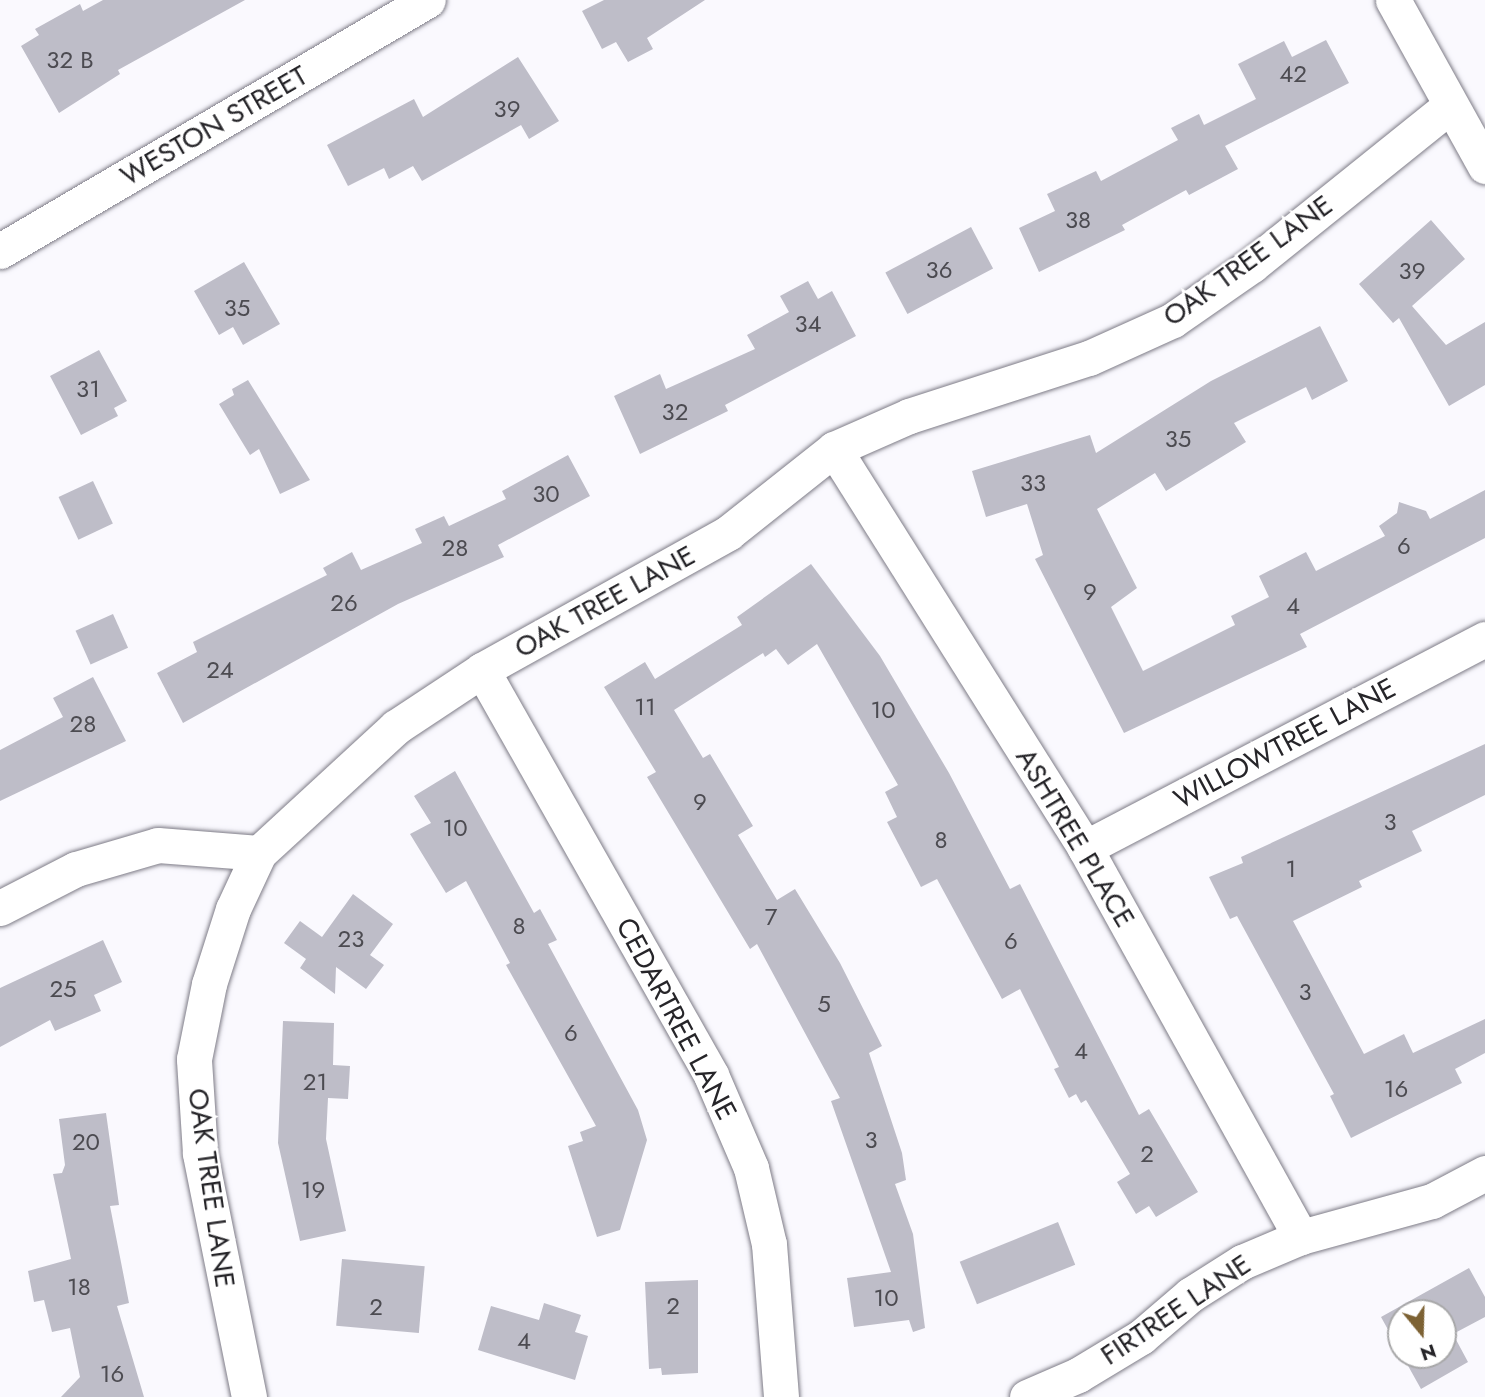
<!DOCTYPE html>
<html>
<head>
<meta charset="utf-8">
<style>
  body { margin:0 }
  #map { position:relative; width:1485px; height:1397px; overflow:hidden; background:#faf9fe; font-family:Jost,sans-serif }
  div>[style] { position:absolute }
  .building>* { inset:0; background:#bebdc8; transform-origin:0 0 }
  .roads { filter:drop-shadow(0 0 2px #7e7c87) drop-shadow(0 0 2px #7e7c87) }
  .minor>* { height:35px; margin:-17.5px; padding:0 17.5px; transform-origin:17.5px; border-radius:17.5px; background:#fff }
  span { translate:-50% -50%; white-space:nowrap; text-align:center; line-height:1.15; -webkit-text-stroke:5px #fff; paint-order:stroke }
  .number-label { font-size:24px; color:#4c4b51 }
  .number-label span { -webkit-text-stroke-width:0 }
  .street-label { font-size:28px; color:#262529 }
  .north { position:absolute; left:1387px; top:1299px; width:70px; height:70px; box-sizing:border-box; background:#fff; border:2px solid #a8a8a9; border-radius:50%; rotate:161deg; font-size:19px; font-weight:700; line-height:28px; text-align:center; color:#262529 }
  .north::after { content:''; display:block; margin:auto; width:24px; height:32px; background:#7d6234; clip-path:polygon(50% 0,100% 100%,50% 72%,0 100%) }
</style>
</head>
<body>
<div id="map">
  <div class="building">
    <div style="clip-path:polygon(103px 0,245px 0,118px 70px,120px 74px,59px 113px,21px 46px,39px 35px,35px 29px,80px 4px,83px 11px)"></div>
    <div style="clip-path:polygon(604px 0,705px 0,647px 38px,653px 49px,628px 62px,616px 42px,602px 49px,582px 11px)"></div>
    <div style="clip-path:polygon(1326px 40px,1349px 83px,1225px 146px,1238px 169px,1189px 195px,1186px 190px,1122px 225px,1125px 230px,1039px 272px,1019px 228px,1055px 211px,1047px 194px,1096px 171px,1101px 181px,1178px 140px,1171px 128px,1199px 114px,1204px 125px,1256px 99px,1238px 64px,1284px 41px,1292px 57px)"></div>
    <div style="clip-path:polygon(518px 57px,559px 121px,529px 139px,521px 125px,422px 181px,413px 166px,389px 179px,384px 168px,348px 186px,327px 145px,414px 99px,423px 117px)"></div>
    <div style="clip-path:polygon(1431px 220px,1465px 259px,1412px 306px,1446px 345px,1485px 322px,1485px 385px,1449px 406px,1399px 318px,1393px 323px,1359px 284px)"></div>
    <div style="left:971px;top:227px;width:47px;height:97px;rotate:62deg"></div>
    <div style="clip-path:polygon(244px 262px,280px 324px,243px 345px,233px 327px,219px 335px,194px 291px)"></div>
    <div style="clip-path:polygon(808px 281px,818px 299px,832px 291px,856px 336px,725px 405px,728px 411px,640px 454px,614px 396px,660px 374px,666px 389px,755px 349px,747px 335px,789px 312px,780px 296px)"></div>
    <div style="clip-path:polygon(1320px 326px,1348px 381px,1312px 400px,1306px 387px,1234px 423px,1246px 442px,1166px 491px,1155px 473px,1097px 509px,1137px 588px,1111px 607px,1143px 671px,1235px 625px,1231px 616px,1269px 597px,1259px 576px,1306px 552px,1316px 571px,1385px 536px,1379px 526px,1397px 513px,1399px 502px,1426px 511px,1430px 519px,1485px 490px,1485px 538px,1300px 634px,1307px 647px,1124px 733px,1035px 559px,1043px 555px,1027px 504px,986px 517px,972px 471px,1090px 435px,1096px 453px,1211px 381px)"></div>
    <div style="clip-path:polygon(99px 350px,127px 401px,114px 408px,118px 416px,81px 435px,50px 376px)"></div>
    <div style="clip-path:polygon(248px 380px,310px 480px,280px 494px,259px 449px,250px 455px,219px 404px,234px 395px,232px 389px)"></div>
    <div style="clip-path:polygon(568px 455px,590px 496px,498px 545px,504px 557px,398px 604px,183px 723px,157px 673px,197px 652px,193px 642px,327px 575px,323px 568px,352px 552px,361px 570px,422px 543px,415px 529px,444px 516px,449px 526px,506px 499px,502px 491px)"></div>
    <div style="left:93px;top:481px;width:47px;height:38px;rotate:65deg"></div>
    <div style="clip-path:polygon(811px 564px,880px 656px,949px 773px,1010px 889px,1020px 884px,1139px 1115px,1149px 1109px,1198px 1192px,1156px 1217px,1149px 1206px,1136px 1214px,1117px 1182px,1130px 1174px,1086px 1100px,1081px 1103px,1076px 1094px,1069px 1098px,1054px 1069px,1059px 1067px,1020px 989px,1002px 999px,937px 879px,921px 887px,887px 822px,897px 817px,885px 792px,898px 785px,817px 644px,788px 665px,776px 649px,765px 657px,763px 653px,674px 710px,703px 758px,710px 754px,753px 826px,738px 835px,777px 900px,795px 889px,840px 963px,882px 1046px,869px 1053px,902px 1153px,906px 1180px,895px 1184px,913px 1234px,925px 1328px,913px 1332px,909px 1320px,854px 1327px,847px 1278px,891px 1272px,831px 1101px,840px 1098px,757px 944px,750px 949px,647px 777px,656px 772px,604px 687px,645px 662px,655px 679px,742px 625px,737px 617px)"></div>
    <div style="left:113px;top:614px;width:37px;height:41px;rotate:66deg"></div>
    <div style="clip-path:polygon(93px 677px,126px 741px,0 801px,0 750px,63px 717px,53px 698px)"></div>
    <div style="clip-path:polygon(1485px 744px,1485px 795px,1412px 831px,1422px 851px,1359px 881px,1362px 887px,1293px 921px,1364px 1054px,1404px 1034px,1413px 1053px,1485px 1019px,1485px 1053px,1455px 1069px,1462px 1083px,1351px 1138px,1330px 1096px,1334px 1094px,1237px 916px,1230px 919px,1209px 877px,1243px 863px,1241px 857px)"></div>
    <div style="clip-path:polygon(455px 771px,534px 913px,540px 909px,557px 940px,548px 944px,638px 1110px,647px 1140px,620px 1230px,597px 1237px,568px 1146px,583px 1141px,580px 1132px,596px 1126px,506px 965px,510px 963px,466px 881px,446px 893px,410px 834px,431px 823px,414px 796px)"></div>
    <div style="clip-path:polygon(353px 894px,393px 924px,370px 955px,384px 965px,366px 989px,336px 967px,335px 994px,300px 968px,306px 959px,284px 943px,300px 921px,322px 937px)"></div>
    <div style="clip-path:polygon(103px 940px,122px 982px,94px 995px,101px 1011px,55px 1031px,50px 1020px,0 1047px,0 988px)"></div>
    <div style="clip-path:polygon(283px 1021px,334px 1023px,333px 1065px,350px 1066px,348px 1099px,328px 1098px,326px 1139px,346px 1231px,300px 1241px,278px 1143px)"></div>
    <div style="clip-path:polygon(106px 1113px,119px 1205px,110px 1206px,129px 1303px,117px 1306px,144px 1397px,61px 1397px,80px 1377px,70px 1328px,52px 1332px,44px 1300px,34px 1302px,28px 1271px,71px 1259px,53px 1174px,62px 1173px,65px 1165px,59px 1119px)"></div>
    <div style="left:1058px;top:1222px;width:46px;height:106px;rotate:68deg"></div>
    <div style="left:342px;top:1259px;width:83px;height:67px;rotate:5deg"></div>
    <div style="clip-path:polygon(1469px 1268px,1485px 1297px,1485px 1317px,1453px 1334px,1468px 1362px,1421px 1389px,1402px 1355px,1443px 1355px,1443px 1313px,1401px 1313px,1401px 1353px,1381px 1317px)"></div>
    <div style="clip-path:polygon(698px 1280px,698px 1373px,662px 1375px,661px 1368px,649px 1369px,645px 1282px)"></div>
    <div style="clip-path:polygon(544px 1303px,581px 1315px,575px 1332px,588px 1336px,575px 1380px,478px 1350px,491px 1306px,539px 1320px)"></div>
  </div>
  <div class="roads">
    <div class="minor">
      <div style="left:1393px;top:0;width:190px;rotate:61deg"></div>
      <div style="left:0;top:251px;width:496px;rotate:-30.4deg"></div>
      <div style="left:834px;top:449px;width:471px;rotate:57.8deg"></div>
      <div style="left:1085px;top:848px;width:445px;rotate:61deg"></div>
      <div style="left:482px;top:670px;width:465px;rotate:60.5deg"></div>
      <div style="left:711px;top:1075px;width:101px;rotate:66.7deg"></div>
      <div style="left:751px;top:1168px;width:78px;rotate:76.7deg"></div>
      <div style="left:769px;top:1244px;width:153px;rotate:85.5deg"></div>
      <div style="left:1085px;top:848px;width:451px;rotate:-27.6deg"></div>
      <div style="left:0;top:908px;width:85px;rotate:-27.2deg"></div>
      <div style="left:76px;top:869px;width:85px;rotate:-16.3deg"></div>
      <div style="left:158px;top:845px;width:101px;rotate:4.5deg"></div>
      <div style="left:249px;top:1397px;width:249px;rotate:-101.4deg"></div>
      <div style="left:200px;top:1153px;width:94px;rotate:-93.7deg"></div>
      <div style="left:194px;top:1059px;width:76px;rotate:-78.7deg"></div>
      <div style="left:209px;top:984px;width:79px;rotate:-72.3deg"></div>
      <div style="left:233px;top:909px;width:62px;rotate:-65.1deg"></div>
      <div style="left:259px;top:853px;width:186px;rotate:-42.6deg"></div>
      <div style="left:396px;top:727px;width:103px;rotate:-33.5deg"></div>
      <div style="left:482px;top:670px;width:282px;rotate:-29.1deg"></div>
      <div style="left:728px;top:533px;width:135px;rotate:-38.4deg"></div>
      <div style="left:834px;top:449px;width:82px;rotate:-23.7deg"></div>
      <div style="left:909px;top:416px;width:189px;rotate:-17.9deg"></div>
      <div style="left:1089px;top:358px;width:92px;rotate:-24.3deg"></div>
      <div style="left:1173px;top:320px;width:96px;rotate:-34.8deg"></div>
      <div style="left:1252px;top:265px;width:254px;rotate:-38.8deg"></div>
      <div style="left:1027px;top:1397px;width:56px;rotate:-23.3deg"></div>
      <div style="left:1078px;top:1375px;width:74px;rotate:-31.1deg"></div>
      <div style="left:1141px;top:1337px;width:65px;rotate:-40.6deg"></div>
      <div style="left:1190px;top:1295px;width:62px;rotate:-32.4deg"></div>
      <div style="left:1242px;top:1262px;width:64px;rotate:-23deg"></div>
      <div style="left:1301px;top:1237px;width:136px;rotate:-15.4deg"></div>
      <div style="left:1432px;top:1201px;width:60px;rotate:-27.8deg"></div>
    </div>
  </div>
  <div class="number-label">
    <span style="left:70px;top:60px">32 B</span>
    <span style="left:1293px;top:74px">42</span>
    <span style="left:507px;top:109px">39</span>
    <span style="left:1078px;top:220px">38</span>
    <span style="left:939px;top:270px">36</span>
    <span style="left:1412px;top:271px">39</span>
    <span style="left:237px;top:308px">35</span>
    <span style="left:808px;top:324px">34</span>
    <span style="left:88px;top:389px">31</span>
    <span style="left:675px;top:412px">32</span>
    <span style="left:1178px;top:439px">35</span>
    <span style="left:1033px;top:483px">33</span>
    <span style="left:546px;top:494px">30</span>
    <span style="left:1404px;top:546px">6</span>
    <span style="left:455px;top:548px">28</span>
    <span style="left:1090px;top:592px">9</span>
    <span style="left:344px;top:603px">26</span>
    <span style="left:1293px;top:606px">4</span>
    <span style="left:220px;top:670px">24</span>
    <span style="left:645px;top:707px">11</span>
    <span style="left:883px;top:710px">10</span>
    <span style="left:83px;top:724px">28</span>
    <span style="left:700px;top:802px">9</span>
    <span style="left:1390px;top:822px">3</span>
    <span style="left:455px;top:828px">10</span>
    <span style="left:941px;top:840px">8</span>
    <span style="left:1291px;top:869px">1</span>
    <span style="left:771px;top:917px">7</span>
    <span style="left:519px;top:926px">8</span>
    <span style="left:351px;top:939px">23</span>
    <span style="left:1011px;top:941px">6</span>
    <span style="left:63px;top:989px">25</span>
    <span style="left:1305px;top:992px">3</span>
    <span style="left:824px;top:1004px">5</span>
    <span style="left:571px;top:1033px">6</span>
    <span style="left:1081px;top:1051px">4</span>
    <span style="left:315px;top:1082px">21</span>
    <span style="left:1396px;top:1089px">16</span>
    <span style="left:871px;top:1140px">3</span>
    <span style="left:86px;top:1142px">20</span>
    <span style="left:1147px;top:1154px">2</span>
    <span style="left:313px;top:1190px">19</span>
    <span style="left:79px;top:1287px">18</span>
    <span style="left:886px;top:1298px">10</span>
    <span style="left:673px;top:1306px">2</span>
    <span style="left:376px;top:1307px">2</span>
    <span style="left:524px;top:1341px">4</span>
    <span style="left:112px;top:1374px">16</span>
  </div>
  <div class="street-label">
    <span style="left:214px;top:126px;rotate:-30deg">WESTON STREET</span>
    <span style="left:1248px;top:261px;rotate:-36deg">OAK TREE LANE</span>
    <span style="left:605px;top:602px;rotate:-29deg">OAK TREE LANE</span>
    <span style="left:1285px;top:744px;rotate:-28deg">WILLOWTREE LANE</span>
    <span style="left:1075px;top:838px;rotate:59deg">ASHTREE PLACE</span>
    <span style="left:676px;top:1019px;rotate:62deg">CEDARTREE LANE</span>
    <span style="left:211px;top:1188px;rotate:82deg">OAK TREE LANE</span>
    <span style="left:1176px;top:1310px;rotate:-34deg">FIRTREE LANE</span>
  </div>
  <div class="north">N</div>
</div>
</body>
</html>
